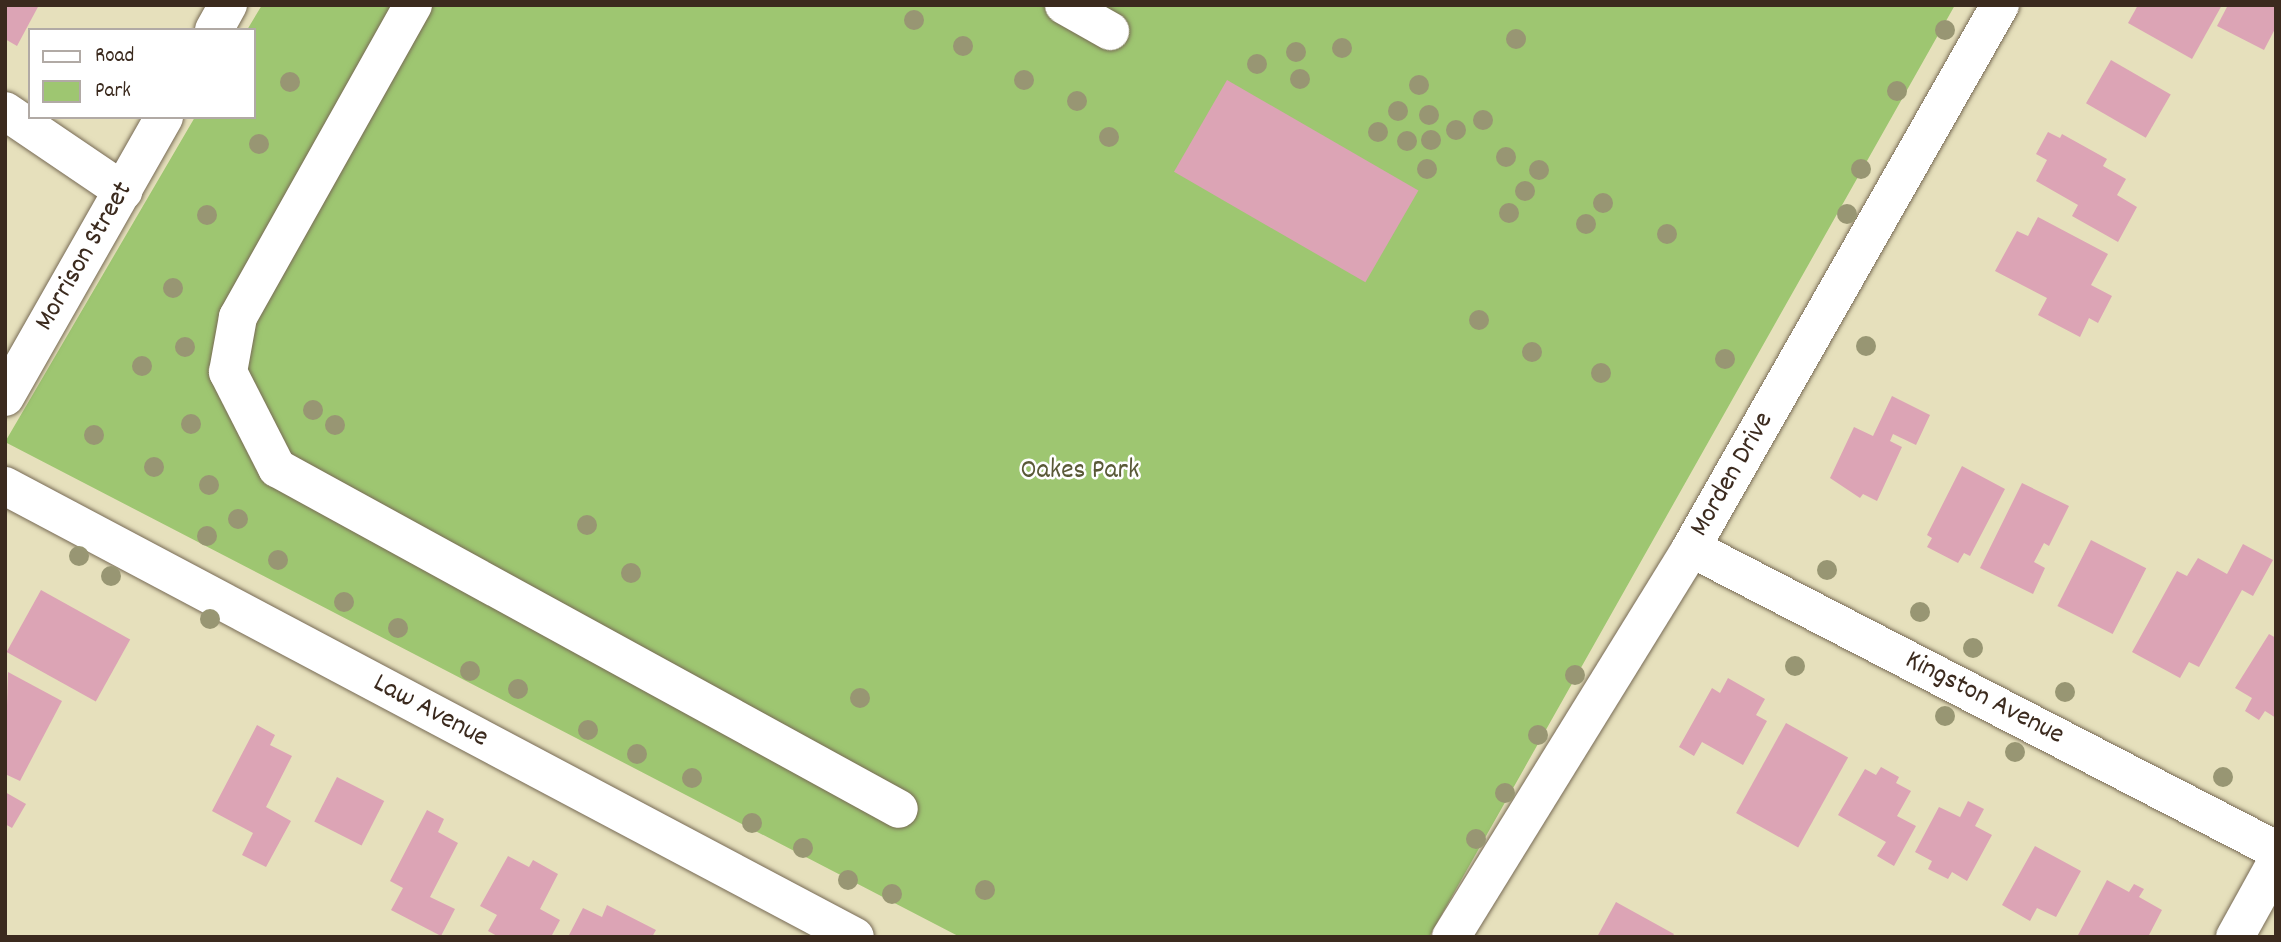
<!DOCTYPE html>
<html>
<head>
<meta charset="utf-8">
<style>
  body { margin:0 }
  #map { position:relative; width:2281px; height:942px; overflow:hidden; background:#e6e0bc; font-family:Dekko,sans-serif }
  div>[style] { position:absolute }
  .green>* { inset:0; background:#9ec671 }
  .building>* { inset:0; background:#dca4b5; transform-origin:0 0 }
  .roads { filter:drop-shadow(0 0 2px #776a55) drop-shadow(0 0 2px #776a55) }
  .minor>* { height:38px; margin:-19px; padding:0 19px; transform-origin:19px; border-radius:19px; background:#fff }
  .trees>* { width:20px; height:20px; margin:-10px; border-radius:50%; background:#989673 }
  span { translate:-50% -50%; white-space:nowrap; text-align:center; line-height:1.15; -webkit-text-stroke:5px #fff; paint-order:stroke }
  .street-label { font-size:28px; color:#3b2a1e }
  .park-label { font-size:28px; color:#595937 }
  .frame { position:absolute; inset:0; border:7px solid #3b2a1e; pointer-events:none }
  .legend { position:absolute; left:28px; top:28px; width:228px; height:91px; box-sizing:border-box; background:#fff; border:2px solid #b1aaa5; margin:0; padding:9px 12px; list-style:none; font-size:21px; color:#3b2a1e }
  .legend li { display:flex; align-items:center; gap:14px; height:35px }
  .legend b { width:35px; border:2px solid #b1aaa5 }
</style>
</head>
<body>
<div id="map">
  <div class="green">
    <div style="clip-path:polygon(262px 5px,1955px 5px,1429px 937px,960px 937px,5px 442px,195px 117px,254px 117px,254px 30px,247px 30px)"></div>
  </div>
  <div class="building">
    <div style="clip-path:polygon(5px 5px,39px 5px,17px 46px,5px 39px)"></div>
    <div style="clip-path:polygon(2138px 5px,2222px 5px,2192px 59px,2128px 23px)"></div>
    <div style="clip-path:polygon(2228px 5px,2276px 5px,2276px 27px,2264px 50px,2217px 26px)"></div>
    <div style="left:2111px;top:60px;width:69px;height:50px;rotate:30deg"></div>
    <div style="left:1227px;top:80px;width:221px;height:106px;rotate:30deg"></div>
    <div style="clip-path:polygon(2048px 132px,2060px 138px,2062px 134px,2107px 159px,2103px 166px,2126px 179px,2117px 195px,2137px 207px,2118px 242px,2072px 216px,2078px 205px,2036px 181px,2047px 160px,2036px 154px)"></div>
    <div style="clip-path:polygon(2038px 217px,2108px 254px,2091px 285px,2112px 296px,2098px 323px,2089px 318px,2080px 337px,2038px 315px,2047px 298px,1995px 271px,2017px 231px,2028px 236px)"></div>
    <div style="clip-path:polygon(1892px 396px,1930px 415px,1916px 445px,1893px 434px,1890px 441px,1902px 447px,1877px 501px,1863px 494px,1860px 498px,1830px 478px,1854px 427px,1873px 436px)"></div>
    <div style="clip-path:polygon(1962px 466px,2005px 489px,1970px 556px,1964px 553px,1958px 563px,1927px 547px,1932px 538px,1927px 535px)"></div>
    <div style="clip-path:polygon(2022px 483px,2069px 506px,2049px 546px,2044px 543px,2034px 562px,2045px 568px,2033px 594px,1980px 568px)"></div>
    <div style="left:2091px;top:540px;width:62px;height:74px;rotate:27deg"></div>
    <div style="clip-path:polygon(2243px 544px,2273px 560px,2253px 596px,2242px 590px,2199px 667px,2189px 662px,2180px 678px,2132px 652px,2177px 571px,2187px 576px,2198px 558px,2227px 574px)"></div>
    <div style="left:41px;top:590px;width:102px;height:71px;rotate:29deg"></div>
    <div style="clip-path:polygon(2269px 634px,2276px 638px,2276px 718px,2265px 711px,2259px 720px,2245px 711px,2252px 698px,2235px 688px)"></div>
    <div style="clip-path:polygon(8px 672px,62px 701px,20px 781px,5px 774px)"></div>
    <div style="clip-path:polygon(1728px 678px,1765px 699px,1756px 715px,1767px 721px,1743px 765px,1702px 742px,1694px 756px,1679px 747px,1712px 688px,1720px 693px)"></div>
    <div style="left:1786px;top:723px;width:71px;height:103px;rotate:29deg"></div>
    <div style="clip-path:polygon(257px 725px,275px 735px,270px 745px,292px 756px,266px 807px,291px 821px,266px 867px,242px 855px,253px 833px,212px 811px)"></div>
    <div style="clip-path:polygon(1881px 767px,1899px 777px,1896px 783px,1911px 791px,1897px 816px,1916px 826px,1894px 866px,1877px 856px,1886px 842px,1838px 815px,1865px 769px,1876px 775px)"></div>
    <div style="left:337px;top:777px;width:53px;height:50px;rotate:27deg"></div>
    <div style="clip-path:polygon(5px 792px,26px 804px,12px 828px,5px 824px)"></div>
    <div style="clip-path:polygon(1968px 801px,1984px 809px,1975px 826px,1992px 835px,1967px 881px,1952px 872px,1948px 879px,1928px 869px,1932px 861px,1915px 852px,1939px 807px,1960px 817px)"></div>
    <div style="clip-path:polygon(427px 810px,444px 819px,438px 832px,458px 843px,430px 897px,455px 909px,441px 936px,391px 910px,403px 888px,390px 881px)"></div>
    <div style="clip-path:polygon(2035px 846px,2081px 871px,2056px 917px,2037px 908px,2030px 921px,2002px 905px)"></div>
    <div style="clip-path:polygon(508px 856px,529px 867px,533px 860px,558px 874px,540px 909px,560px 920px,551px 937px,499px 937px,488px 931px,497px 915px,480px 906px)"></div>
    <div style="clip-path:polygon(2107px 880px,2129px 892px,2134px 884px,2144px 889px,2139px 897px,2162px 910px,2148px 937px,2077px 937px)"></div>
    <div style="clip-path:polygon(1616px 902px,1674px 934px,1672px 937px,1597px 937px)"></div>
    <div style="clip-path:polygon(607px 905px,656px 930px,652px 937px,568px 937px,583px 908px,602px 917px)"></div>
  </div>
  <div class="roads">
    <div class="minor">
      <div style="left:413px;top:5px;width:358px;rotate:119.3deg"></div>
      <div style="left:238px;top:317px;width:56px;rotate:100.3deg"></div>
      <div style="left:228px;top:372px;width:108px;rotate:63deg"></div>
      <div style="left:277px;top:468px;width:709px;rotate:28.73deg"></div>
      <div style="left:1064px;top:5px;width:53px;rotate:29.5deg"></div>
      <div style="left:214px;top:30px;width:29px;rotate:-61deg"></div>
      <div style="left:5px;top:111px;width:143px;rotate:34.1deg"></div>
      <div style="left:5px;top:397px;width:322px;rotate:-60.4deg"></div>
      <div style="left:5px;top:486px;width:962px;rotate:27.95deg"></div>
      <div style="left:1691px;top:548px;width:658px;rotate:27.3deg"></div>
      <div style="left:1451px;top:937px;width:457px;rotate:-58.3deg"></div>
      <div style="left:1691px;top:548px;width:625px;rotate:-60.36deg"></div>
      <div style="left:2235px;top:937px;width:85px;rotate:-61deg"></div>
    </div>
  </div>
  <div class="trees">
    <div style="left:914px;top:20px"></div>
    <div style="left:1945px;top:30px"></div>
    <div style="left:1516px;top:39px"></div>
    <div style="left:963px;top:46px"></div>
    <div style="left:1342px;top:48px"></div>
    <div style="left:1296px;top:52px"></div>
    <div style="left:1257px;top:64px"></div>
    <div style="left:1300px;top:79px"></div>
    <div style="left:1024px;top:80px"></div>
    <div style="left:290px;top:82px"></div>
    <div style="left:1419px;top:85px"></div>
    <div style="left:1897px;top:91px"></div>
    <div style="left:1077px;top:101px"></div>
    <div style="left:1398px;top:111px"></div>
    <div style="left:1429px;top:115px"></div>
    <div style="left:1483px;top:120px"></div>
    <div style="left:1456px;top:130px"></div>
    <div style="left:1378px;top:132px"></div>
    <div style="left:1109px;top:137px"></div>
    <div style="left:1431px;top:140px"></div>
    <div style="left:1407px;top:141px"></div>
    <div style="left:259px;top:144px"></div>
    <div style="left:1506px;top:157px"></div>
    <div style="left:1427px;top:169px"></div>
    <div style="left:1861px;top:169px"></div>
    <div style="left:1539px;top:170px"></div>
    <div style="left:1525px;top:191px"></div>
    <div style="left:1603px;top:203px"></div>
    <div style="left:1509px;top:213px"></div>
    <div style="left:1847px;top:214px"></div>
    <div style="left:207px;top:215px"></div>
    <div style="left:1586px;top:224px"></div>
    <div style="left:1667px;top:234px"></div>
    <div style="left:173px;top:288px"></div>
    <div style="left:1479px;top:320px"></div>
    <div style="left:1866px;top:346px"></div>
    <div style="left:185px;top:347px"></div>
    <div style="left:1532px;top:352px"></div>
    <div style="left:1725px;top:359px"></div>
    <div style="left:142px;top:366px"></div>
    <div style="left:1601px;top:373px"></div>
    <div style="left:313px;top:410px"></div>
    <div style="left:191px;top:424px"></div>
    <div style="left:335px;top:425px"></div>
    <div style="left:94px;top:435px"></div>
    <div style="left:154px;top:467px"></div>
    <div style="left:209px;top:485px"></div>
    <div style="left:238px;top:519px"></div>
    <div style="left:587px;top:525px"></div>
    <div style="left:207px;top:536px"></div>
    <div style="left:79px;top:556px"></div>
    <div style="left:278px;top:560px"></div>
    <div style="left:1827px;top:570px"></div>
    <div style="left:631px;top:573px"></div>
    <div style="left:111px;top:576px"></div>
    <div style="left:344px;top:602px"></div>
    <div style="left:1920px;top:612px"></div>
    <div style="left:210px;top:619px"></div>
    <div style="left:398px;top:628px"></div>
    <div style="left:1973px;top:648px"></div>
    <div style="left:1795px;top:666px"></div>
    <div style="left:470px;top:671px"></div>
    <div style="left:1575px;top:675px"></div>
    <div style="left:518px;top:689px"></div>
    <div style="left:2065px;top:692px"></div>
    <div style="left:860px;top:698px"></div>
    <div style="left:1945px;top:716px"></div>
    <div style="left:588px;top:730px"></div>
    <div style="left:1538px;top:735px"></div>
    <div style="left:2015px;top:752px"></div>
    <div style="left:637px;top:754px"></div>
    <div style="left:2223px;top:777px"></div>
    <div style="left:692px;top:778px"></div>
    <div style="left:1505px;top:793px"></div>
    <div style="left:752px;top:823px"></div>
    <div style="left:1476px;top:839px"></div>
    <div style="left:803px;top:848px"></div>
    <div style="left:848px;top:880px"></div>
    <div style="left:985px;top:890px"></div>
    <div style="left:892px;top:894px"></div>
  </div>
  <div class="street-label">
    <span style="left:85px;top:257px;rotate:-60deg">Morrison Street</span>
    <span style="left:1733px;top:475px;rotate:-60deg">Morden Drive</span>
    <span style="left:1984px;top:699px;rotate:27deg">Kingston Avenue</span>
    <span style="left:430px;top:712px;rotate:28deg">Law Avenue</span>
  </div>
  <div class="park-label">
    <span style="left:1080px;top:472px">Oakes Park</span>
  </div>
  <div class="frame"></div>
  <ul class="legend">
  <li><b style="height:9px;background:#fff"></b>Road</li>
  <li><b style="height:19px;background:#9ec671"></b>Park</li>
  </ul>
</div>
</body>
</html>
